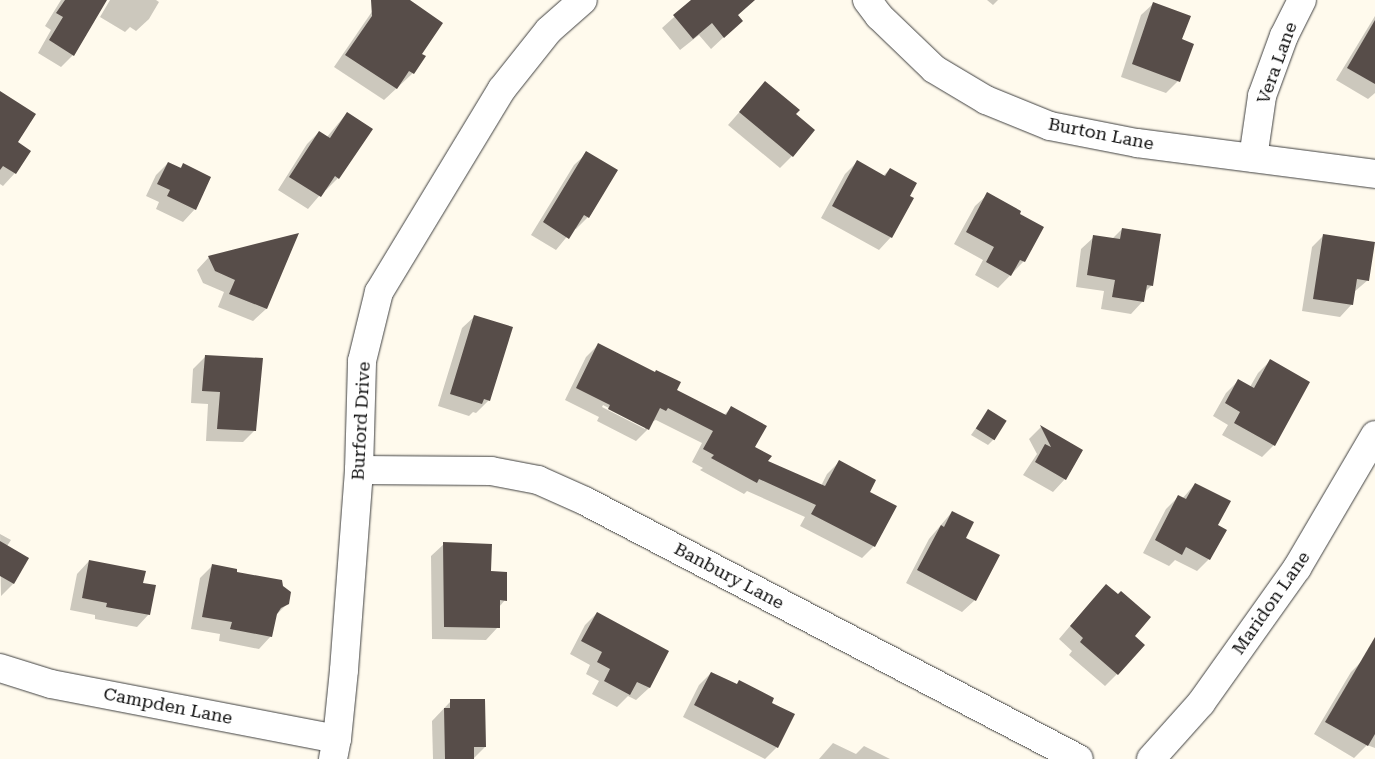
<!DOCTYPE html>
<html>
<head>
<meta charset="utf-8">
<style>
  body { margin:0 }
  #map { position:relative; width:1375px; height:759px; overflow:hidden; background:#fffaed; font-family:"Roboto Serif",serif }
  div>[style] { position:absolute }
  .shadow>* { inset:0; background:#0003 }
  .building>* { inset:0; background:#574d49; transform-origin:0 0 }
  .roads { filter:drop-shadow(0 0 1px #404040) drop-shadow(0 0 1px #404040) }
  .minor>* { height:28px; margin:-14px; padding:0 14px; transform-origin:14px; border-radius:14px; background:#fff }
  span { translate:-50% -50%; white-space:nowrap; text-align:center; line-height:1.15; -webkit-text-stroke:5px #fff; paint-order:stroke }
  .street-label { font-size:18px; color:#0d0d0d }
</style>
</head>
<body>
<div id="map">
  <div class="shadow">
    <div style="clip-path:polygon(61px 0,94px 0,73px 55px,61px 67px,38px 53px,51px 30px,45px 26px)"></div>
    <div style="clip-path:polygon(110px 0,156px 0,159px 2px,149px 19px,136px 31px,130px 27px,125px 32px,100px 17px)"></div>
    <div style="clip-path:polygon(380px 0,407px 0,421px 54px,413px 73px,384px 100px,334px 67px)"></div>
    <div style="clip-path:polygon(693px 0,751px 0,737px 16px,741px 21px,711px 49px,699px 35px,680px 50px,662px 28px)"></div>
    <div style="clip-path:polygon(987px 0,998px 0,993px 5px)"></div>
    <div style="clip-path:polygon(1154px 3px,1181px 40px,1178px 81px,1166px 93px,1121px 77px,1141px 15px)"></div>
    <div style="clip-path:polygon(1375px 16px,1375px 93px,1368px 99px,1336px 80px)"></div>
    <div style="clip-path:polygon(765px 83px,794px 114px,792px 156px,780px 168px,728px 125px)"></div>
    <div style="clip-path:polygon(0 103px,15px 173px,3px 186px,0 184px)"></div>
    <div style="clip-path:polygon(347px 113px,338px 178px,326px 190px,325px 189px,308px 209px,278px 190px,307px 144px,319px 132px,327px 137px)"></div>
    <div style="clip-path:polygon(587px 153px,588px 217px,576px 229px,574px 228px,556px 250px,531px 235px,574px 165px)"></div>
    <div style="clip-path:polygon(857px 162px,883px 176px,890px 169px,891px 237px,879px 250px,821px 218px,845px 174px)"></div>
    <div style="clip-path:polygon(168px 163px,179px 169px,183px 165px,195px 209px,183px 222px,156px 209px,159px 202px,146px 196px,156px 175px)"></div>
    <div style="clip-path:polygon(988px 194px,1018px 214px,1024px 261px,998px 288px,975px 275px,983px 260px,954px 244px,975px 206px)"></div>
    <div style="clip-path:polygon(1122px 229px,1152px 285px,1144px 293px,1143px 301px,1131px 314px,1101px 309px,1104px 291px,1076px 287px,1081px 249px,1094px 237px,1112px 239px)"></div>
    <div style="clip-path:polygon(297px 234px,266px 309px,253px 321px,218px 307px,224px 292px,203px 283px,197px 270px,209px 257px)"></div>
    <div style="clip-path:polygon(1324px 235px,1368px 280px,1354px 292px,1352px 304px,1340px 317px,1302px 311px,1312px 247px)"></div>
    <div style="clip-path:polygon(475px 316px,489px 400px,476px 413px,473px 412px,469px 416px,438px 406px,462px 328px)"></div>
    <div style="clip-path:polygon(evenodd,598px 345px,676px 391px,724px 415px,731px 408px,754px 447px,767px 462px,821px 486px,827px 474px,839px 462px,868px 493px,874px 546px,862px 558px,800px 526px,805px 517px,747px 491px,744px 494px,700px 470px,703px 468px,692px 462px,702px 443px,656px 420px,651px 422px,648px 429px,636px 441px,597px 421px,599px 417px,565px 400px,586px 357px,598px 345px,603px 405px,645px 427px,645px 429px,602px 407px,603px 405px)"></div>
    <div style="clip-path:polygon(205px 357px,255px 430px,243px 442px,206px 441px,208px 404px,191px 403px,193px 369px)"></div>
    <div style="clip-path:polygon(1270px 361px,1274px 445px,1262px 457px,1222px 435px,1228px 425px,1213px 416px,1226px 393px,1238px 381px,1250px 387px,1258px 373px)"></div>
    <div style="clip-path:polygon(988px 411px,994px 439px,988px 445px,971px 435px)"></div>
    <div style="clip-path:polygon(1041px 427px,1082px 451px,1065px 479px,1053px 492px,1023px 475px,1037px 454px,1029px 439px)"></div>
    <div style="clip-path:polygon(1195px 484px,1216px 526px,1209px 559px,1197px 571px,1175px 560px,1169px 566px,1143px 553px,1166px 509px,1178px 497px,1182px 499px)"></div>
    <div style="clip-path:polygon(952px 512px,964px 538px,998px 555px,975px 600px,962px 612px,906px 583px,929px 539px)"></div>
    <div style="clip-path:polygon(0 534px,11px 540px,7px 546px,28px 558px,13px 584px,1px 596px)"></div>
    <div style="clip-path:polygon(444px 544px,490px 572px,505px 600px,499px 607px,498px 627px,486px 640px,432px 639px,431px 556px)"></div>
    <div style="clip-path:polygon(89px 561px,142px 584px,149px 614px,137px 627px,95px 619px,95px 615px,70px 610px,77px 574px)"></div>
    <div style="clip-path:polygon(213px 565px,235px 573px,288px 603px,275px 616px,271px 636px,259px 649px,219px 641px,220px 634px,191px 629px,200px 578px)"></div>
    <div style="clip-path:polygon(1094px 598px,1133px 636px,1117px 674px,1105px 686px,1069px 655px,1072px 651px,1059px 639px)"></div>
    <div style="clip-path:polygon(597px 613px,668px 652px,649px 688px,636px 700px,628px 696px,617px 707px,592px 694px,599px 681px,586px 674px,590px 665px,570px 654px,585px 625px)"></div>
    <div style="clip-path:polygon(1363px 660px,1375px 667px,1375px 748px,1367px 745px,1354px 758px,1314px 734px,1351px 672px)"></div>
    <div style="clip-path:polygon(711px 673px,736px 685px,739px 682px,770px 703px,777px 747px,765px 759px,683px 717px,699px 685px)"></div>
    <div style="clip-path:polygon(451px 701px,485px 747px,473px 759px,433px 759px,432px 721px)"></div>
    <div style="clip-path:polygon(833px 743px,856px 754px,864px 746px,890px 759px,819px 759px)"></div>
  </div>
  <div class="building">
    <div style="clip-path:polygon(65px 0,107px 0,74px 56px,49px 40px,63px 17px,56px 13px)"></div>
    <div style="clip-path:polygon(371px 0,410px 0,443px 23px,422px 54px,426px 56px,414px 74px,409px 71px,397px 89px,345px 55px,372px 16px)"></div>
    <div style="clip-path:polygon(691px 0,755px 0,738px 15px,743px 21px,724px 38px,712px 23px,693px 39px,673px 15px)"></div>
    <div style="clip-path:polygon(1153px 2px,1191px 16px,1182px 39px,1194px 44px,1180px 82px,1132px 64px)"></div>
    <div style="clip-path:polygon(1375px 20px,1375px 84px,1347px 68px)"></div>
    <div style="clip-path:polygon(765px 81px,800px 110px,796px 114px,815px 130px,793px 157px,739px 112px)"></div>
    <div style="clip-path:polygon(0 91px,36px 114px,18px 142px,31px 151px,16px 174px,3px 166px,0 170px)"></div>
    <div style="clip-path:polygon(347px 112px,373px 129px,339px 179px,335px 176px,321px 197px,289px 177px,319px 131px,330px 138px)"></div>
    <div style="clip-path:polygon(586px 151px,618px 170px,589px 218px,584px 215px,569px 239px,543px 222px)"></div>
    <div style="clip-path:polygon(857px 160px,885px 176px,890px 168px,917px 183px,910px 196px,914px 198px,892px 238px,832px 206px)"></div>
    <div style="clip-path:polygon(168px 162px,181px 168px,183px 163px,211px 177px,196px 210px,167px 196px,170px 190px,157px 184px)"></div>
    <div style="clip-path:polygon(987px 192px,1021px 211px,1020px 214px,1044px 227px,1025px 262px,1020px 260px,1011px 276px,986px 262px,994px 247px,966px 232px)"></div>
    <div style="clip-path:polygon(1122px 228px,1161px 234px,1153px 286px,1147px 285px,1144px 302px,1112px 297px,1115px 280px,1087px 275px,1093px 235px,1120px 239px)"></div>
    <div style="clip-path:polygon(299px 233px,267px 309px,229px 294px,235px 280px,215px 271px,208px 256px)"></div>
    <div style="clip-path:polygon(1323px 234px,1375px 242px,1369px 281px,1357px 279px,1353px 305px,1313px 299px)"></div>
    <div style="clip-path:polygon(474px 315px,513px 327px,490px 401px,484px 399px,482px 404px,450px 394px)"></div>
    <div style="clip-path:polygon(598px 343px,655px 372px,656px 370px,681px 382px,677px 390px,726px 415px,731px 406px,767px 426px,755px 447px,772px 456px,768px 461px,825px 486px,839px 460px,876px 480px,870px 492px,897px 506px,875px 547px,811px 514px,816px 505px,759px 479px,757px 483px,711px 458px,714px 455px,703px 449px,713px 431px,668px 408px,666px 411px,660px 408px,649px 430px,608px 409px,610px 405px,576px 388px)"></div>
    <div style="clip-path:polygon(205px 355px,263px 358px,256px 431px,217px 429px,220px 392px,202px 391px)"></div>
    <div style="clip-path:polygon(1270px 359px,1310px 382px,1275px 446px,1234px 423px,1240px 412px,1225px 403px,1238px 379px,1254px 388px)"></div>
    <div style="left:988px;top:409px;width:22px;height:23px;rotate:32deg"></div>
    <div style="clip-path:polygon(1040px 425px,1083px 450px,1066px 480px,1035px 462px,1045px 444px,1051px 447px)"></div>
    <div style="clip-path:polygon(1195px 483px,1231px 501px,1218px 525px,1227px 530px,1210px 560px,1186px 547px,1182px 555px,1155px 540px,1178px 495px,1186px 499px)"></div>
    <div style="clip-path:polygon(952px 511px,974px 522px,966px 538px,1000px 555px,976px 601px,917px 570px,941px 525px,944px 527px)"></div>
    <div style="clip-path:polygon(0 541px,29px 558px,14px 584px,0 576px)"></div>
    <div style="clip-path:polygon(443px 542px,492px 544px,491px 571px,507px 572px,507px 601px,500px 600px,500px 628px,444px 627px)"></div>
    <div style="clip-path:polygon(89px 560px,146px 571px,143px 583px,156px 585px,150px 615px,106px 607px,107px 603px,82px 598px)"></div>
    <div style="clip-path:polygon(212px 564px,237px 569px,237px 572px,282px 580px,283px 586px,291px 592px,289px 604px,281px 608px,277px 614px,272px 637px,230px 629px,232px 622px,202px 617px)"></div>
    <div style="clip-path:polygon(1106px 584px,1118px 594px,1121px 591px,1151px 617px,1135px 636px,1145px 645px,1118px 675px,1080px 642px,1083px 638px,1070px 626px)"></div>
    <div style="clip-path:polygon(597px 612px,669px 651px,650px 688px,637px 682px,630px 695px,604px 681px,610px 669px,597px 662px,602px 652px,581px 641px)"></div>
    <div style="clip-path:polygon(1375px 637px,1375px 734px,1368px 746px,1325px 722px)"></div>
    <div style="clip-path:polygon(711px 672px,737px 684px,739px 680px,774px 698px,772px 703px,795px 714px,778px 748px,694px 705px)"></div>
    <div style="clip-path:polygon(450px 699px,485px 699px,486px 747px,474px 747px,474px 759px,445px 759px,444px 708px,450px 708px)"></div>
  </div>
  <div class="roads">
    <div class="minor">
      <div style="left:867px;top:0;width:20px;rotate:53deg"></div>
      <div style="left:879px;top:16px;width:76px;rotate:43.9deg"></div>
      <div style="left:934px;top:69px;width:61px;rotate:30.8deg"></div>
      <div style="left:986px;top:100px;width:69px;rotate:22.1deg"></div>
      <div style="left:1050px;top:126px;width:89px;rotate:11.1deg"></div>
      <div style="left:1137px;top:143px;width:240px;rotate:7.4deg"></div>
      <div style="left:1253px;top:158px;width:63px;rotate:-81.7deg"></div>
      <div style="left:1262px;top:96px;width:64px;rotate:-69.9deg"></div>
      <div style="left:1284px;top:36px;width:40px;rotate:-63.4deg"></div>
      <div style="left:359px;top:470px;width:132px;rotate:0.4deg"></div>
      <div style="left:491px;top:471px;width:48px;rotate:10.8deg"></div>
      <div style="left:538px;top:480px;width:51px;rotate:24.1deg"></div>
      <div style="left:585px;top:501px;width:557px;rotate:27.58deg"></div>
      <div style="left:0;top:668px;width:53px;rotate:17.4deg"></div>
      <div style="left:51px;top:684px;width:291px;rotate:10.9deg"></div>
      <div style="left:333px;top:759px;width:20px;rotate:-79deg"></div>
      <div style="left:337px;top:739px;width:69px;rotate:-84.2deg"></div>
      <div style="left:344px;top:670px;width:201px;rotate:-85.7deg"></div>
      <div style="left:359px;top:470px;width:109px;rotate:-88.4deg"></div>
      <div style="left:362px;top:361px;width:71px;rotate:-76.2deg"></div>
      <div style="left:379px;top:292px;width:237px;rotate:-58.8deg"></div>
      <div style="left:502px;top:89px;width:75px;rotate:-51.5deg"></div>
      <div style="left:549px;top:30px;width:45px;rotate:-41.4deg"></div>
      <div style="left:1151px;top:759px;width:75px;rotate:-48.2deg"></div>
      <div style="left:1201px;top:703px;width:166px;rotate:-54.6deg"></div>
      <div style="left:1297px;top:568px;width:154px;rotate:-59.6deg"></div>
    </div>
  </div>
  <div class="street-label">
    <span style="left:1277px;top:63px;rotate:-70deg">Vera Lane</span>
    <span style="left:1101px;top:134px;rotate:11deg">Burton Lane</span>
    <span style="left:361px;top:421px;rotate:-87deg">Burford Drive</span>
    <span style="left:729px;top:576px;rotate:28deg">Banbury Lane</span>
    <span style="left:1271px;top:603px;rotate:-55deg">Maridon Lane</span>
    <span style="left:168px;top:706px;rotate:11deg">Campden Lane</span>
  </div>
</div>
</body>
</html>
